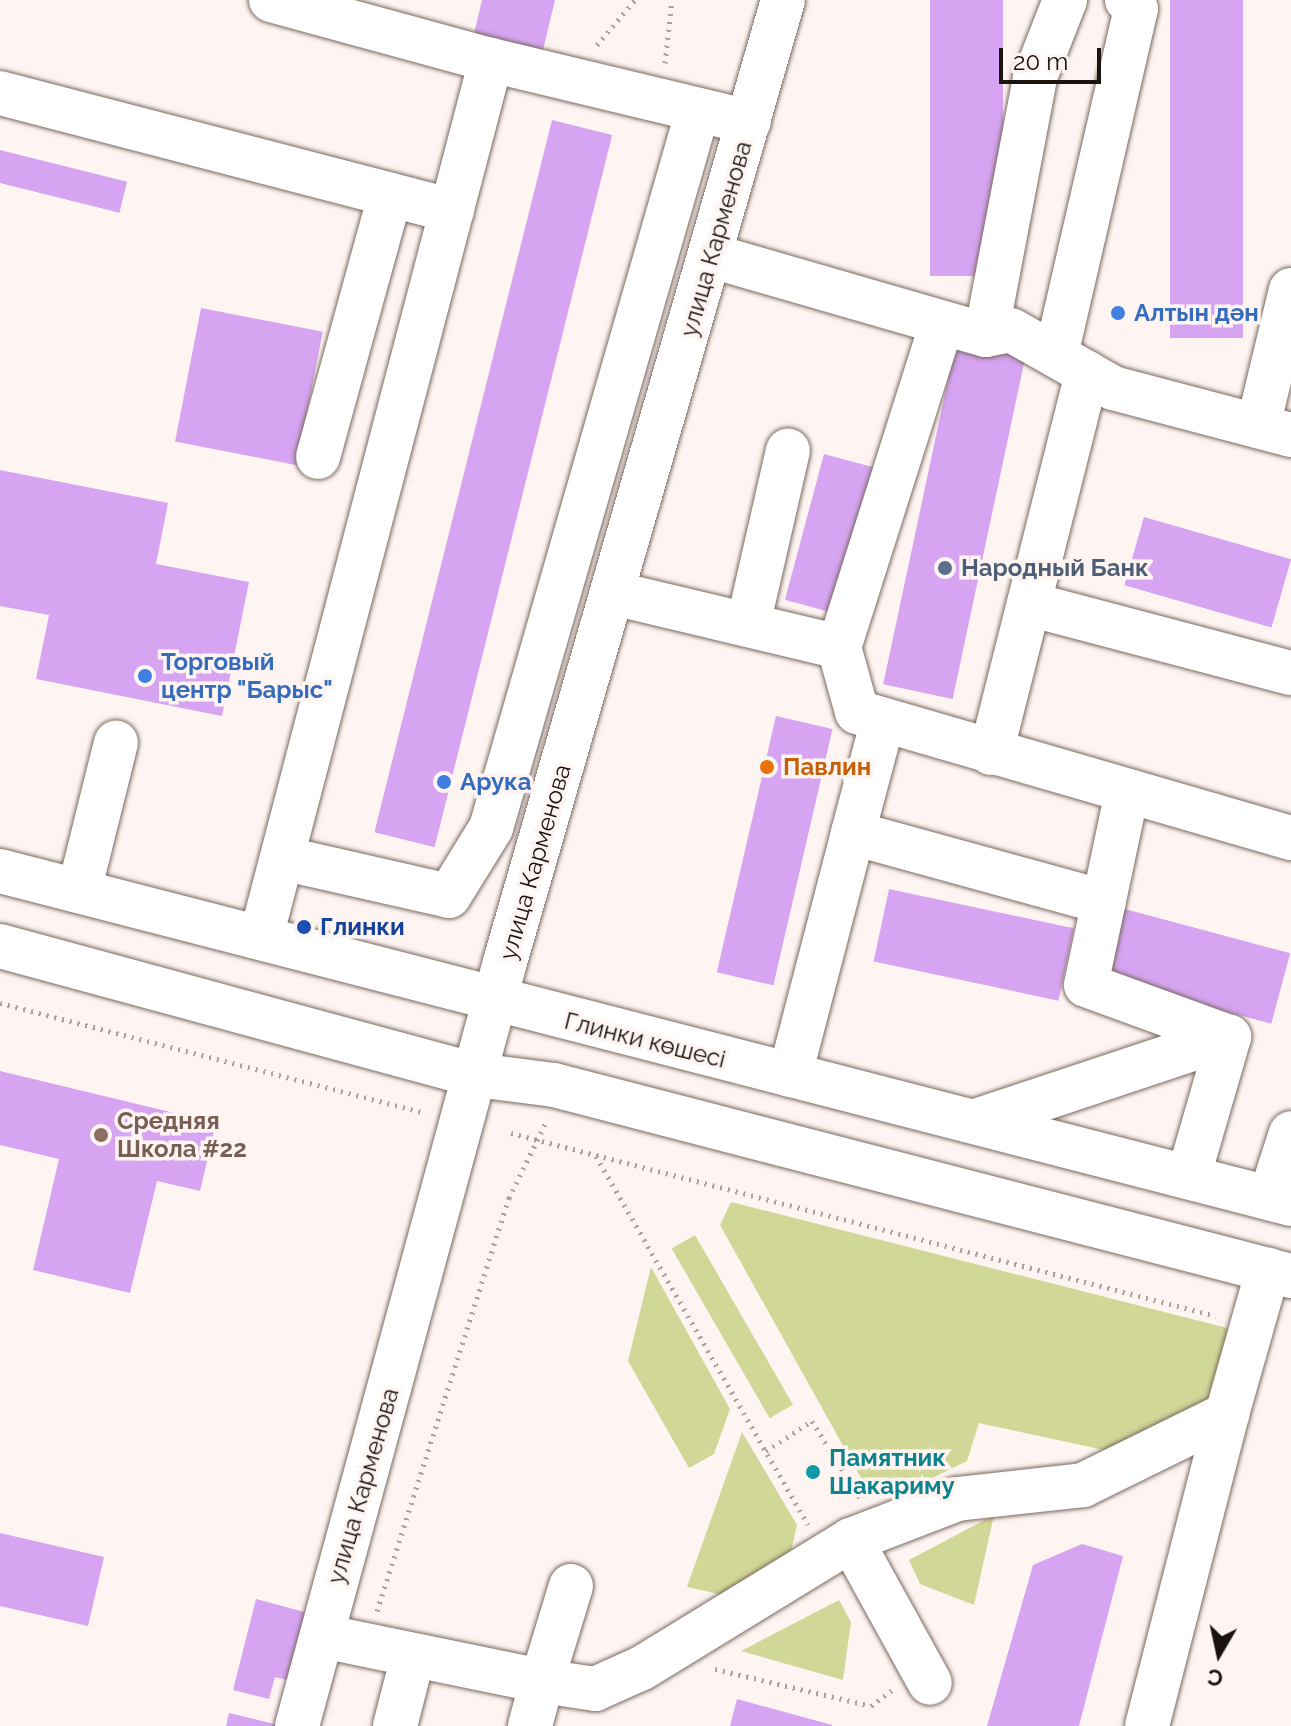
<!DOCTYPE html>
<html>
<head>
<meta charset="utf-8">
<style>
  body { margin:0 }
  #map { position:relative; width:1291px; height:1726px; overflow:hidden; background:#fef5f2; font-family:Raleway,sans-serif }
  div>[style] { position:absolute }
  .green>* { inset:0; background:#d1d797; transform-origin:0 0 }
  .building>* { inset:0; background:#d6a4f1; transform-origin:0 0 }
  .path>* { height:5px; margin-top:-2.5px; transform-origin:0; background:repeating-linear-gradient(90deg,#aba29f 0 2px,transparent 0 8px) }
  .roads { filter:drop-shadow(0 0 2px #7a6960) drop-shadow(0 0 2px #7a6960) }
  .minor>* { height:44px; margin:-22px; padding:0 22px; transform-origin:22px; border-radius:22px; background:#fff }
  .major>* { height:44px; margin:-22px; padding:0 22px; transform-origin:22px; border-radius:22px; background:#fff }
  .dots>* { width:22px; height:22px; translate:-50% -50%; box-sizing:border-box; border:4px solid #fef5f2; border-radius:50% }
  span { translate:-50% -50%; white-space:nowrap; text-align:center; line-height:1.15; -webkit-text-stroke:7px #fef5f2; paint-order:stroke }
  .street-label { font-size:24px; color:#1a1310 }
  .shop-label { font-size:24px; color:#366cbe; font-weight:700 }
  .left { translate:0 -50%; text-align:left }
  .service-label { font-size:24px; color:#4e5e75; font-weight:700 }
  .food-label { font-size:24px; color:#c56008; font-weight:700 }
  .transit-label { font-size:24px; color:#164399; font-weight:700 }
  .education-label { font-size:24px; color:#785e54; font-weight:700 }
  .culture-label { font-size:24px; color:#0d838f; font-weight:700 }
  .north { position:absolute; left:1179px; top:1614px; width:80px; height:80px; -webkit-text-stroke:6px #fef5f2; paint-order:stroke; rotate:189deg; font-size:22px; font-weight:700; line-height:32px; text-align:center; color:#1a1310 }
  .north::after { content:''; display:block; margin:auto; width:28px; height:36px; background:#1a1310; clip-path:polygon(50% 0,100% 100%,50% 72%,0 100%) }
  .scale { position:absolute; left:999px; top:48px; width:102px; height:36px; box-sizing:border-box; border:4px solid #1a1310; border-top:0; padding-left:10px; font-size:24px; line-height:28px; white-space:nowrap; color:#1a1310; -webkit-text-stroke:6px #fef5f2; paint-order:stroke }
</style>
</head>
<body>
<div id="map">
  <div class="green">
    <div style="clip-path:polygon(731px 1202px,1239px 1331px,1215px 1409px,1118px 1453px,979px 1423px,967px 1461px,897px 1495px,866px 1487px,720px 1225px)"></div>
    <div style="left:695px;top:1235px;width:196px;height:27px;rotate:60deg"></div>
    <div style="clip-path:polygon(651px 1267px,730px 1409px,714px 1454px,689px 1468px,628px 1361px)"></div>
    <div style="clip-path:polygon(742px 1432px,797px 1525px,790px 1556px,723px 1595px,687px 1587px)"></div>
    <div style="clip-path:polygon(994px 1515px,974px 1605px,920px 1584px,909px 1560px)"></div>
    <div style="clip-path:polygon(839px 1600px,851px 1622px,843px 1680px,741px 1651px)"></div>
  </div>
  <div class="building">
    <div style="clip-path:polygon(482px 0,555px 0,543px 50px,474px 34px)"></div>
    <div style="left:930px;top:0;width:73px;height:276px"></div>
    <div style="left:1170px;top:0;width:73px;height:338px"></div>
    <div style="left:552px;top:120px;width:62px;height:734px;rotate:14deg"></div>
    <div style="left:0;top:150px;width:131px;height:32px;rotate:14deg"></div>
    <div style="left:201px;top:308px;width:124px;height:136px;rotate:11deg"></div>
    <div style="left:957px;top:337px;width:71px;height:355px;rotate:12deg"></div>
    <div style="left:824px;top:454px;width:59px;height:151px;rotate:15deg"></div>
    <div style="clip-path:polygon(0 470px,168px 503px,156px 564px,249px 582px,222px 716px,36px 679px,49px 615px,0 606px)"></div>
    <div style="left:1144px;top:517px;width:153px;height:71px;rotate:16deg"></div>
    <div style="left:776px;top:716px;width:58px;height:263px;rotate:13deg"></div>
    <div style="left:889px;top:889px;width:189px;height:74px;rotate:12deg"></div>
    <div style="left:1125px;top:909px;width:171px;height:73px;rotate:15deg"></div>
    <div style="clip-path:polygon(0 1071px,216px 1123px,200px 1191px,157px 1181px,130px 1293px,33px 1270px,59px 1159px,0 1145px)"></div>
    <div style="clip-path:polygon(0 1533px,104px 1557px,88px 1626px,0 1606px)"></div>
    <div style="clip-path:polygon(1082px 1544px,1123px 1556px,1079px 1726px,987px 1726px,1033px 1565px)"></div>
    <div style="clip-path:polygon(256px 1599px,316px 1615px,299px 1683px,275px 1677px,269px 1699px,233px 1690px)"></div>
    <div style="clip-path:polygon(737px 1699px,832px 1725px,832px 1726px,730px 1726px)"></div>
    <div style="clip-path:polygon(229px 1713px,278px 1725px,278px 1726px,226px 1726px)"></div>
  </div>
  <div class="path">
    <div style="left:597px;top:45px;width:59px;rotate:-49.8deg"></div>
    <div style="left:665px;top:63px;width:63px;rotate:-83.7deg"></div>
    <div style="left:0;top:1003px;width:440px;rotate:14.5deg"></div>
    <div style="left:511px;top:1133px;width:728px;rotate:14.55deg"></div>
    <div style="left:596px;top:1156px;width:425px;rotate:60.1deg"></div>
    <div style="left:766px;top:1451px;width:55px;rotate:-33.1deg"></div>
    <div style="left:812px;top:1421px;width:91px;rotate:58.1deg"></div>
    <div style="left:377px;top:1611px;width:434px;rotate:-72.3deg"></div>
    <div style="left:509px;top:1198px;width:85px;rotate:-64deg"></div>
    <div style="left:715px;top:1669px;width:160px;rotate:13.3deg"></div>
    <div style="left:871px;top:1706px;width:26px;rotate:-37deg"></div>
  </div>
  <div class="roads">
    <div class="minor">
      <div style="left:271px;top:0;width:228px;rotate:15.3deg"></div>
      <div style="left:0;top:93px;width:467px;rotate:14.6deg"></div>
      <div style="left:712px;top:256px;width:285px;rotate:16.1deg"></div>
      <div style="left:986px;top:335px;width:25px;rotate:-11deg"></div>
      <div style="left:1011px;top:330px;width:117px;rotate:29.6deg"></div>
      <div style="left:1113px;top:388px;width:184px;rotate:14.8deg"></div>
      <div style="left:942px;top:323px;width:340px;rotate:107.6deg"></div>
      <div style="left:839px;top:647px;width:67px;rotate:74.5deg"></div>
      <div style="left:857px;top:712px;width:452px;rotate:16.2deg"></div>
      <div style="left:986px;top:335px;width:263px;rotate:-79.2deg"></div>
      <div style="left:1035px;top:77px;width:83px;rotate:-68.7deg"></div>
      <div style="left:1056px;top:355px;width:355px;rotate:-77deg"></div>
      <div style="left:1136px;top:9px;width:13px;rotate:-135deg"></div>
      <div style="left:1258px;top:426px;width:140px;rotate:-76.4deg"></div>
      <div style="left:318px;top:457px;width:272px;rotate:-74.6deg"></div>
      <div style="left:613px;top:593px;width:232px;rotate:13.4deg"></div>
      <div style="left:1029px;top:604px;width:271px;rotate:14.8deg"></div>
      <div style="left:748px;top:625px;width:179px;rotate:-77.1deg"></div>
      <div style="left:883px;top:720px;width:117px;rotate:104.9deg"></div>
      <div style="left:853px;top:833px;width:260px;rotate:15.4deg"></div>
      <div style="left:991px;top:753px;width:392px;rotate:-75.8deg"></div>
      <div style="left:1127px;top:792px;width:197px;rotate:102deg"></div>
      <div style="left:1086px;top:985px;width:152px;rotate:20deg"></div>
      <div style="left:282px;top:858px;width:171px;rotate:12.8deg"></div>
      <div style="left:449px;top:896px;width:80px;rotate:-58.3deg"></div>
      <div style="left:491px;top:828px;width:747px;rotate:-73.92deg"></div>
      <div style="left:79px;top:891px;width:153px;rotate:-76deg"></div>
      <div style="left:261px;top:937px;width:907px;rotate:-75.3deg"></div>
      <div style="left:491px;top:60px;width:265px;rotate:13.5deg"></div>
      <div style="left:790px;top:1075px;width:250px;rotate:-75.4deg"></div>
      <div style="left:976px;top:1121px;width:267px;rotate:-18.4deg"></div>
      <div style="left:1229px;top:1037px;width:144px;rotate:106.2deg"></div>
      <div style="left:1270px;top:1198px;width:68px;rotate:-72.1deg"></div>
      <div style="left:851px;top:1540px;width:163px;rotate:61.1deg"></div>
      <div style="left:571px;top:1586px;width:99px;rotate:107deg"></div>
      <div style="left:542px;top:1681px;width:54px;rotate:8.6deg"></div>
      <div style="left:595px;top:1689px;width:51px;rotate:-24.1deg"></div>
      <div style="left:642px;top:1668px;width:245px;rotate:-31.5deg"></div>
      <div style="left:851px;top:1540px;width:114px;rotate:-21.1deg"></div>
      <div style="left:957px;top:1499px;width:127px;rotate:-6.3deg"></div>
      <div style="left:1083px;top:1485px;width:161px;rotate:-26.2deg"></div>
      <div style="left:1227px;top:1414px;width:150px;rotate:-74.1deg"></div>
      <div style="left:322px;top:1636px;width:225px;rotate:11.6deg"></div>
      <div style="left:542px;top:1681px;width:47px;rotate:104.9deg"></div>
      <div style="left:297px;top:1726px;width:792px;rotate:-74.77deg"></div>
      <div style="left:505px;top:962px;width:1001px;rotate:-73.88deg"></div>
      <div style="left:395px;top:1726px;width:72px;rotate:-75.6deg"></div>
      <div style="left:1147px;top:1726px;width:322px;rotate:-75.6deg"></div>
    </div>
    <div class="major">
      <div style="left:0;top:871px;width:1333px;rotate:14.46deg"></div>
      <div style="left:0;top:946px;width:493px;rotate:15.2deg"></div>
      <div style="left:476px;top:1075px;width:79px;rotate:7.3deg"></div>
      <div style="left:554px;top:1085px;width:761px;rotate:14.53deg"></div>
    </div>
  </div>
  <div class="dots">
    <div style="left:1118px;top:313px;background:#3f7fe0"></div>
    <div style="left:945px;top:568px;background:#5c6f8a"></div>
    <div style="left:145px;top:676px;background:#3f7fe0"></div>
    <div style="left:767px;top:767px;background:#e8710a"></div>
    <div style="left:444px;top:782px;background:#3f7fe0"></div>
    <div style="left:304px;top:927px;background:#1a4fb4"></div>
    <div style="left:101px;top:1135px;background:#8d6e63"></div>
    <div style="left:813px;top:1472px;background:#0f9aa8"></div>
  </div>
  <div class="street-label">
    <span style="left:716px;top:239px;rotate:-74deg">улица Карменова</span>
    <span style="left:535px;top:862px;rotate:-74deg">улица Карменова</span>
    <span style="left:645px;top:1040px;rotate:14deg">Глинки көшесі</span>
    <span style="left:363px;top:1486px;rotate:-74deg">улица Карменова</span>
  </div>
  <div class="shop-label">
    <span class="left" style="left:1134px;top:313px">Алтын дән</span>
    <span class="left" style="left:161px;top:676px">Торговый<br>центр "Барыс"</span>
    <span class="left" style="left:460px;top:782px">Арука</span>
  </div>
  <div class="service-label">
    <span class="left" style="left:961px;top:568px">Народный Банк</span>
  </div>
  <div class="food-label">
    <span class="left" style="left:783px;top:767px">Павлин</span>
  </div>
  <div class="transit-label">
    <span class="left" style="left:320px;top:927px">Глинки</span>
  </div>
  <div class="education-label">
    <span class="left" style="left:117px;top:1135px">Средняя<br>Школа #22</span>
  </div>
  <div class="culture-label">
    <span class="left" style="left:829px;top:1472px">Памятник<br>Шакариму</span>
  </div>
  <div class="north">С</div>
  <div class="scale">20 m</div>
</div>
</body>
</html>
